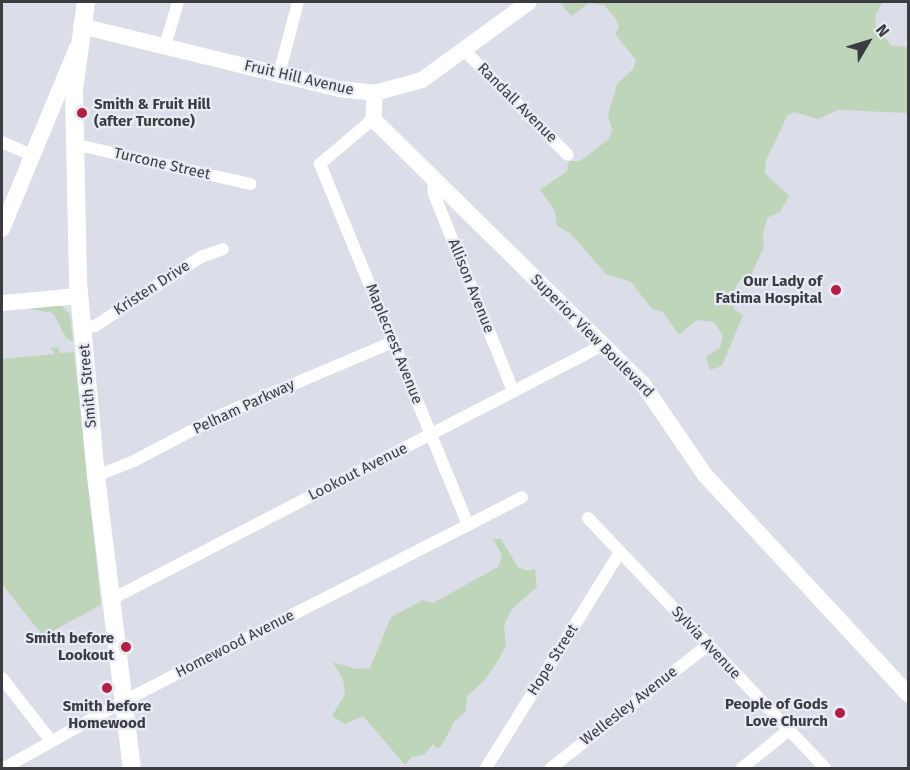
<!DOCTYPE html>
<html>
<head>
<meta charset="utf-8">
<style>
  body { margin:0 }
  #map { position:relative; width:910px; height:770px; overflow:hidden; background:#dbdee8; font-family:"Fira Sans",sans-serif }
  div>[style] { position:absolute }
  .green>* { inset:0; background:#bfd5ba }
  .street>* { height:12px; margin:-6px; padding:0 6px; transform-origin:6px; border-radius:6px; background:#fff }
  .secondary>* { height:16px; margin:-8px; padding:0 8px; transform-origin:8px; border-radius:8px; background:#fff }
  .primary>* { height:18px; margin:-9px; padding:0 9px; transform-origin:9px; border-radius:9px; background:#fff }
  .dots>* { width:16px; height:16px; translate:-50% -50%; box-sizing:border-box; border:3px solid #e8ebf5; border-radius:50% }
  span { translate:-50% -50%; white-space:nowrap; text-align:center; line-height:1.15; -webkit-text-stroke:4.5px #e8ebf5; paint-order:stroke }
  .street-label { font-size:15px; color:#3b3c40 }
  .poi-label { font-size:15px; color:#3b3c40; font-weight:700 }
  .left { translate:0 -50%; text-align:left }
  .right { translate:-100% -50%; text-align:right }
  .frame { position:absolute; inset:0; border:3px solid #3b3c40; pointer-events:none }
  .north { position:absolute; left:838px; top:12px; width:60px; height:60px; -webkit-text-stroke:4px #e8ebf5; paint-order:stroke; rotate:52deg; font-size:16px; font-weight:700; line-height:24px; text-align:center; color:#3b3c40 }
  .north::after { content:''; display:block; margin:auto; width:21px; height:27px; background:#3b3c40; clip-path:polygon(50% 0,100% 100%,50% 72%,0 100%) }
</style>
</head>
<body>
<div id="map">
  <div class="green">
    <div style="clip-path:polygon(559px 2px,883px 2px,875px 16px,876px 27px,892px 46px,908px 47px,908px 113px,838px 110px,818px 119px,794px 112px,787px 116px,765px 163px,765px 173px,789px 196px,780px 212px,767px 218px,763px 235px,764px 247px,751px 275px,739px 281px,734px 291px,734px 309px,743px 315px,722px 366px,710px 370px,706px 357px,720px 348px,723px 336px,714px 322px,697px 320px,679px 335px,663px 312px,652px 309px,631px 282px,606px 274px,570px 233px,557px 226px,555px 211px,540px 190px,567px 171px,569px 161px,580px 161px,609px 139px,612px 130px,608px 115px,617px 84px,633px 69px,636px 60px,615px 34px,619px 27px,616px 19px,604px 5px,589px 3px,572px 16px)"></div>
    <div style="clip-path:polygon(61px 305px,70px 315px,73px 342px,66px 338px,53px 313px,24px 308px)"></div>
    <div style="clip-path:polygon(50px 347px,59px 348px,59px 353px,74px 352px,101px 605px,43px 636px,2px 584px,2px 359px,55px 354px)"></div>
    <div style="clip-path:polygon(493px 539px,501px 539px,518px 567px,528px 571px,535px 569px,537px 587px,512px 609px,504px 625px,506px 645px,498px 661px,484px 681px,467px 696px,466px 711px,454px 722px,442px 745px,437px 749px,433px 744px,425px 754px,412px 757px,405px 765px,363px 716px,345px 724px,332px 716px,345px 694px,343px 680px,333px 662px,356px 669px,370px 668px,391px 617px,423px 600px,433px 603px,498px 567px,502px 555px)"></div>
  </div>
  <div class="street">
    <div style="left:165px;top:46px;width:46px;rotate:-73.5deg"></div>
    <div style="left:465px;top:51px;width:146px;rotate:45.3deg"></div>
    <div style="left:279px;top:74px;width:74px;rotate:-75.2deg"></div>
    <div style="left:373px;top:119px;width:70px;rotate:139.7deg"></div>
    <div style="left:320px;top:164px;width:389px;rotate:67.7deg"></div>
    <div style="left:2px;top:142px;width:32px;rotate:24deg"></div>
    <div style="left:73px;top:144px;width:182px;rotate:12.7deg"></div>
    <div style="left:433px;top:180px;width:14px;rotate:86deg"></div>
    <div style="left:434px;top:194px;width:212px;rotate:68.1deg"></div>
    <div style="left:82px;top:328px;width:13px;rotate:-9deg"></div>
    <div style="left:95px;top:326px;width:126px;rotate:-33.1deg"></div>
    <div style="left:201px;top:257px;width:23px;rotate:-20deg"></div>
    <div style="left:96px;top:476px;width:41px;rotate:-21.5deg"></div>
    <div style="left:134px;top:461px;width:101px;rotate:-27.8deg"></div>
    <div style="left:223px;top:414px;width:185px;rotate:-23deg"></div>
    <div style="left:588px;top:518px;width:344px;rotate:46.5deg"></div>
    <div style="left:112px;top:599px;width:553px;rotate:-27.35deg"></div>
    <div style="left:2px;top:678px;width:80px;rotate:52.1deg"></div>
    <div style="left:4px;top:768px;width:137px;rotate:-29.2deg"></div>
    <div style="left:124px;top:701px;width:447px;rotate:-27.1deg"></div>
    <div style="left:486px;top:768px;width:254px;rotate:-58.2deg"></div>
    <div style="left:551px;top:768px;width:199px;rotate:-38.1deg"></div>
    <div style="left:742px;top:768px;width:60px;rotate:-39deg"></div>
  </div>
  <div class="secondary">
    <div style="left:81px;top:26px;width:266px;rotate:13.7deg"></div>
    <div style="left:339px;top:89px;width:36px;rotate:6deg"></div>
    <div style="left:375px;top:93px;width:49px;rotate:-15.5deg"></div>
    <div style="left:422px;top:80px;width:132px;rotate:-36.1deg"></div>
    <div style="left:375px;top:93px;width:26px;rotate:94deg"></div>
    <div style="left:373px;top:119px;width:377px;rotate:44.5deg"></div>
    <div style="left:642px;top:383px;width:112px;rotate:55.6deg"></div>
    <div style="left:705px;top:475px;width:299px;rotate:47.2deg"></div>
    <div style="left:2px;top:229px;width:196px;rotate:-67.5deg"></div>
    <div style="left:2px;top:303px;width:77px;rotate:-5.2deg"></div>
  </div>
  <div class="primary">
    <div style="left:86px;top:2px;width:89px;rotate:97.8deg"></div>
    <div style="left:74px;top:90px;width:192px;rotate:88.8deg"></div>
    <div style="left:78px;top:282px;width:195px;rotate:84.7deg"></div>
    <div style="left:96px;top:476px;width:294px;rotate:83deg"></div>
  </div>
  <div class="dots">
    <div style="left:82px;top:113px;background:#b22045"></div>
    <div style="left:836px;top:290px;background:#b22045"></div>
    <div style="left:126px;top:647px;background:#b22045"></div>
    <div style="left:107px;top:688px;background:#b22045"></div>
    <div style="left:840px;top:713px;background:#b22045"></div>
  </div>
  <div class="street-label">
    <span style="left:299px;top:78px;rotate:13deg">Fruit Hill Avenue</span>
    <span style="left:517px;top:103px;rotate:45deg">Randall Avenue</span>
    <span style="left:162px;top:164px;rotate:13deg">Turcone Street</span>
    <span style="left:471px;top:286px;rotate:68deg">Allison Avenue</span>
    <span style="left:152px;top:288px;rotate:-33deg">Kristen Drive</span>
    <span style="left:592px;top:336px;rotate:45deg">Superior View Boulevard</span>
    <span style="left:394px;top:344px;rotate:68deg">Maplecrest Avenue</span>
    <span style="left:88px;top:386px;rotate:-95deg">Smith Street</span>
    <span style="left:244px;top:407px;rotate:-25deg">Pelham Parkway</span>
    <span style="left:358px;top:472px;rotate:-27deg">Lookout Avenue</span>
    <span style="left:706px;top:643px;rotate:47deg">Sylvia Avenue</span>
    <span style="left:235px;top:644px;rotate:-27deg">Homewood Avenue</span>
    <span style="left:553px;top:660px;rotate:-58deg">Hope Street</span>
    <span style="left:629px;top:706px;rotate:-38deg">Wellesley Avenue</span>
  </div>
  <div class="poi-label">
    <span class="left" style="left:94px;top:113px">Smith &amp; Fruit Hill<br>(after Turcone)</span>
    <span class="right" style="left:822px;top:290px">Our Lady of<br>Fatima Hospital</span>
    <span class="right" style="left:114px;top:647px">Smith before<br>Lookout</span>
    <span class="right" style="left:828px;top:713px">People of Gods<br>Love Church</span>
    <span style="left:107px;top:715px">Smith before<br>Homewood</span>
  </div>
  <div class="frame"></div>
  <div class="north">N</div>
</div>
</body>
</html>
